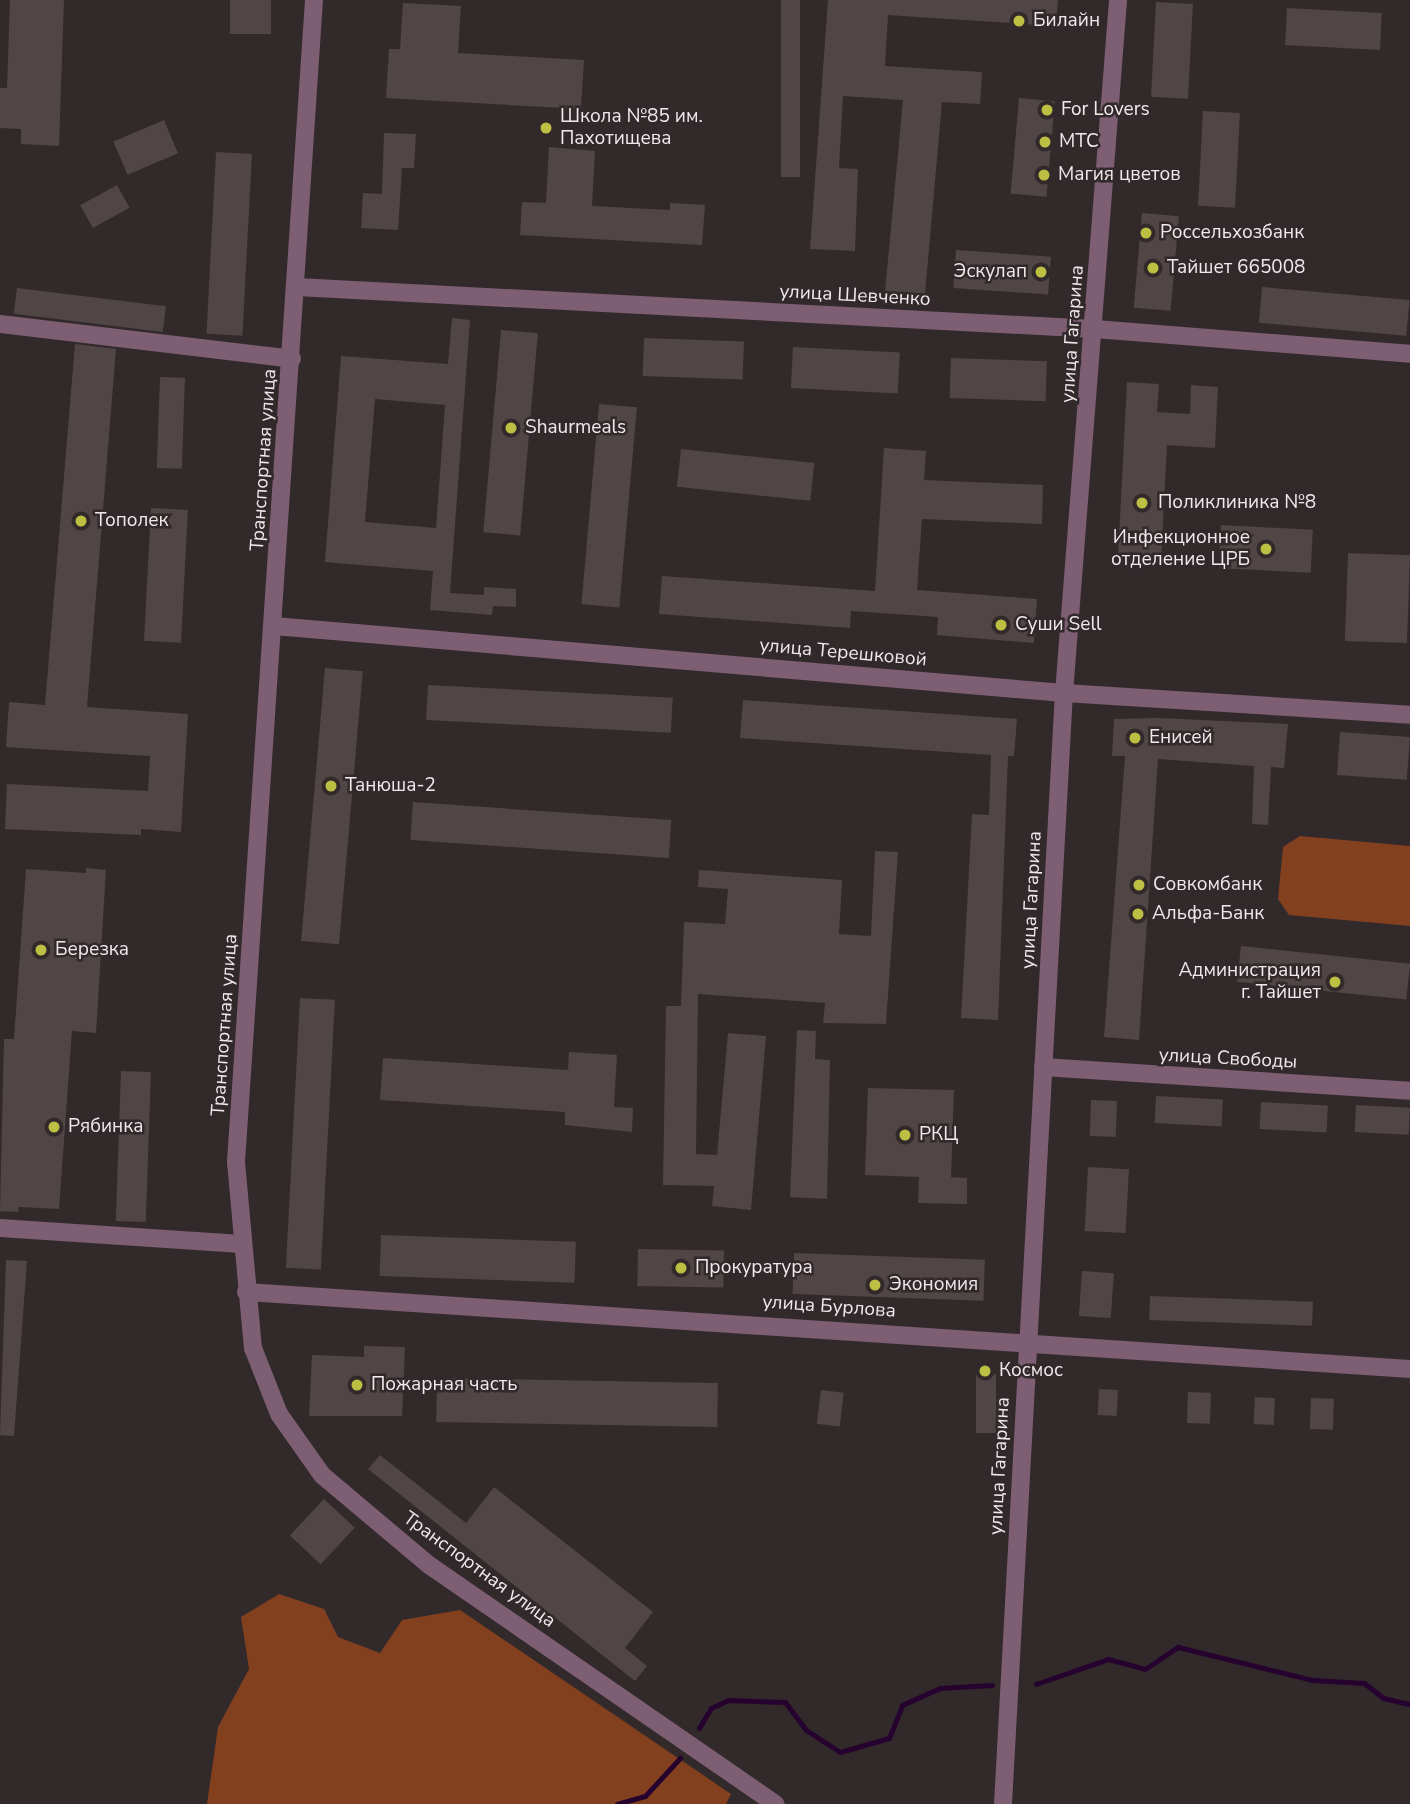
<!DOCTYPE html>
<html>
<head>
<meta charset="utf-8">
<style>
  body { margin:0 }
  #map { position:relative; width:1410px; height:1804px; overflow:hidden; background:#32292b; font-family:"Nunito Sans",sans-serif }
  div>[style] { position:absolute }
  .green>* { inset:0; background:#83401f }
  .stream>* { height:5px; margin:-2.5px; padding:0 2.5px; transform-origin:2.5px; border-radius:2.5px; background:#26022f }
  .building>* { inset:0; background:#514646; transform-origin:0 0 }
  .street>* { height:18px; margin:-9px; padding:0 9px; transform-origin:9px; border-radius:9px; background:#7d5e72 }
  .dots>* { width:19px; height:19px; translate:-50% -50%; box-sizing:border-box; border:4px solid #32292b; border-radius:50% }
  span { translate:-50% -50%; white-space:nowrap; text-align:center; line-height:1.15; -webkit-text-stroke:5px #32292b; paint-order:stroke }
  .poi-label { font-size:19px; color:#f0e9eb }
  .left { translate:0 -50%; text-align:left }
  .right { translate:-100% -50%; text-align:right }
  .street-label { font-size:19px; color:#f0e9eb }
</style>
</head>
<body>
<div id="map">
  <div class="green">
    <div style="clip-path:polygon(1300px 836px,1410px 846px,1410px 926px,1289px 915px,1278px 899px,1283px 847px)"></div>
    <div style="clip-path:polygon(279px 1594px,324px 1609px,338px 1637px,380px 1653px,402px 1620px,460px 1610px,731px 1794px,726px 1804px,207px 1804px,218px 1727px,249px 1669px,241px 1617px)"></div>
  </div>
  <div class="stream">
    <div style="left:1036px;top:1684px;width:76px;rotate:-19.1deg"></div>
    <div style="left:1108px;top:1659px;width:38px;rotate:15deg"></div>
    <div style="left:1145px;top:1669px;width:40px;rotate:-34deg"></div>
    <div style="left:1178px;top:1647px;width:138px;rotate:13.8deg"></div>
    <div style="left:1312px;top:1680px;width:52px;rotate:3.3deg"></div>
    <div style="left:1364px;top:1683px;width:24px;rotate:38deg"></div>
    <div style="left:1383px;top:1698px;width:28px;rotate:13deg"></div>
    <div style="left:699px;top:1728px;width:23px;rotate:-59deg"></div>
    <div style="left:711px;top:1708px;width:19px;rotate:-25deg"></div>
    <div style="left:728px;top:1700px;width:57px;rotate:2deg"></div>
    <div style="left:785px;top:1702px;width:35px;rotate:53deg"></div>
    <div style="left:806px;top:1730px;width:40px;rotate:32.9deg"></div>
    <div style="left:840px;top:1752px;width:51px;rotate:-15.9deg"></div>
    <div style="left:889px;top:1738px;width:35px;rotate:-68deg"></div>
    <div style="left:902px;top:1705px;width:42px;rotate:-24.1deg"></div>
    <div style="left:940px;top:1688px;width:52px;rotate:-3.3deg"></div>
    <div style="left:617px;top:1804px;width:29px;rotate:-16deg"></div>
    <div style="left:645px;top:1796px;width:52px;rotate:-47.4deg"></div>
  </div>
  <div class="building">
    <div style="clip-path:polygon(10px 0,64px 0,59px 146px,21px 144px,21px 129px,0 128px,0 88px,7px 88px)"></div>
    <div style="left:230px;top:0;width:41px;height:34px"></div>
    <div style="left:781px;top:0;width:19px;height:177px"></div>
    <div style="clip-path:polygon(828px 0,1058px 0,1056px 26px,888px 15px,885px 66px,982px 72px,980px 104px,942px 102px,925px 294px,885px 291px,903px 100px,843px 96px,839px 168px,858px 169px,855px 251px,810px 249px)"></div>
    <div style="left:1156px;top:2px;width:37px;height:95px;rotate:3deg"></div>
    <div style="clip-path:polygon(403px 3px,461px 6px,458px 53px,584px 60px,581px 109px,386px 98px,389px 49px,400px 49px)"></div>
    <div style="left:1287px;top:8px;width:95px;height:37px;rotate:3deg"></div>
    <div style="left:1019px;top:98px;width:36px;height:96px;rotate:5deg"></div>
    <div style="left:1203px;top:111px;width:37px;height:95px;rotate:3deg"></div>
    <div style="left:164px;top:120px;width:36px;height:55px;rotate:67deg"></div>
    <div style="clip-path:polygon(384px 133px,416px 134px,414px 168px,402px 168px,398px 230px,361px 228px,363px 193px,382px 194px)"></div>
    <div style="clip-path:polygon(549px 147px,595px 151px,592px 206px,670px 210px,670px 203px,705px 205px,702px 245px,520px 235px,522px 202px,546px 203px)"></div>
    <div style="left:216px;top:152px;width:36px;height:182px;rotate:3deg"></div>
    <div style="left:117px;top:185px;width:26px;height:42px;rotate:61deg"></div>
    <div style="left:1142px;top:213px;width:37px;height:95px;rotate:5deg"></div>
    <div style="left:956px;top:250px;width:95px;height:38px;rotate:4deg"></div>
    <div style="left:1262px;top:287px;width:148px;height:36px;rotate:5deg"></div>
    <div style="left:17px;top:288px;width:150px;height:26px;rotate:7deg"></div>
    <div style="clip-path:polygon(evenodd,452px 318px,470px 320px,450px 593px,484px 595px,484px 587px,516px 589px,516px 607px,493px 606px,492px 615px,430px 610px,433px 571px,325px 562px,341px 356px,448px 364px,452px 318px,375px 399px,445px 405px,436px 528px,365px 522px,375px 399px)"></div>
    <div style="left:501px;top:330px;width:37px;height:203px;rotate:5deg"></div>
    <div style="left:644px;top:338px;width:100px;height:38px;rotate:2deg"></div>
    <div style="clip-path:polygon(75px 344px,116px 349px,87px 707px,188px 714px,181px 832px,141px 829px,141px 835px,5px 829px,7px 784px,148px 791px,150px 756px,6px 747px,9px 702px,45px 705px)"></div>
    <div style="left:793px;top:347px;width:107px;height:41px;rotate:3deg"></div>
    <div style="left:951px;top:358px;width:96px;height:40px;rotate:2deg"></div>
    <div style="left:160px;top:377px;width:25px;height:91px;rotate:2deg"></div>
    <div style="clip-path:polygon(1127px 382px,1159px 384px,1157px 412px,1190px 414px,1191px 385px,1218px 387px,1215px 448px,1167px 445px,1161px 560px,1118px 558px)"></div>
    <div style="left:599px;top:404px;width:38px;height:201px;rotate:5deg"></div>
    <div style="clip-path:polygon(884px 448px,926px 451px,924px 480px,1043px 485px,1042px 524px,922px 519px,917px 590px,1037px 599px,1034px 643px,937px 635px,938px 617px,851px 611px,850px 628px,659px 614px,662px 576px,875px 591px)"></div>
    <div style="left:681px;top:449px;width:134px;height:38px;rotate:6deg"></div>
    <div style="left:151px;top:508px;width:37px;height:133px;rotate:3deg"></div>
    <div style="left:1221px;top:525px;width:92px;height:43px;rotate:3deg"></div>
    <div style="left:1348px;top:553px;width:62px;height:88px;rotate:2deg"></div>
    <div style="left:325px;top:668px;width:38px;height:274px;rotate:5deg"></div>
    <div style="left:428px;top:685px;width:245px;height:35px;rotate:3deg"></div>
    <div style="clip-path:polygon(743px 700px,1017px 719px,1014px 756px,1008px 756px,998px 1020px,961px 1018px,972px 814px,989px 815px,991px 755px,740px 738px)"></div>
    <div style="clip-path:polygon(1158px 718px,1288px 724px,1284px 768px,1271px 767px,1268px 825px,1252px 824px,1254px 766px,1158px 759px,1139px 1040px,1104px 1037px,1125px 756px,1112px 756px,1114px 719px)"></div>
    <div style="left:1340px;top:732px;width:70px;height:43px;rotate:4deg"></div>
    <div style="left:413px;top:802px;width:259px;height:38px;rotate:4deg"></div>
    <div style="clip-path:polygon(875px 851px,898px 852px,886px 1024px,823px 1023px,825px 1003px,698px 994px,696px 1154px,717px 1155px,728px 1033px,766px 1036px,751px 1210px,712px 1206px,714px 1186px,663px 1185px,666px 1006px,681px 1006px,684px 922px,725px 924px,728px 889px,698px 887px,699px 870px,842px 880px,839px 934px,871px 936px)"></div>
    <div style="clip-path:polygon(86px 868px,106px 870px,96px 1033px,72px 1031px,59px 1209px,19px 1207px,18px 1212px,0 1211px,4px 1039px,14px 1039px,26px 869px,86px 873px)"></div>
    <div style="left:1241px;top:946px;width:170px;height:36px;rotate:6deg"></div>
    <div style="left:300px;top:998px;width:35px;height:270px;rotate:3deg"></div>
    <div style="clip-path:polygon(797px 1030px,816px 1031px,815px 1059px,830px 1060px,827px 1199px,790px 1197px)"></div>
    <div style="clip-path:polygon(569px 1052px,617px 1055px,614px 1107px,633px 1108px,632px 1132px,565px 1125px,565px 1112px,380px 1100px,383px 1058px,568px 1070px)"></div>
    <div style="left:121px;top:1071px;width:30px;height:150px;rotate:2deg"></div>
    <div style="clip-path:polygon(868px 1088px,954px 1090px,951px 1177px,967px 1178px,967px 1204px,918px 1203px,919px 1177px,865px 1175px)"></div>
    <div style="left:1156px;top:1096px;width:67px;height:27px;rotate:3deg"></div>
    <div style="left:1091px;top:1100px;width:26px;height:36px;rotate:2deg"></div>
    <div style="left:1261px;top:1102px;width:67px;height:27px;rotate:3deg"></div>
    <div style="left:1356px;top:1105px;width:54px;height:27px;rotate:3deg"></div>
    <div style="left:1088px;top:1167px;width:41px;height:64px;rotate:3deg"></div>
    <div style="left:381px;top:1235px;width:195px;height:41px;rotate:2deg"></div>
    <div style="left:638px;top:1249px;width:86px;height:37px;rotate:1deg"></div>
    <div style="left:794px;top:1253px;width:191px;height:41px;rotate:2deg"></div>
    <div style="clip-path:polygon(6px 1260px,27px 1261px,14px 1436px,0 1435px)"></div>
    <div style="left:1082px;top:1271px;width:32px;height:45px;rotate:4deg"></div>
    <div style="left:1150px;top:1296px;width:163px;height:24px;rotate:2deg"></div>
    <div style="clip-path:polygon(364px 1346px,405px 1347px,402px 1416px,309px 1416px,312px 1355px,364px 1357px)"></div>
    <div style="left:976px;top:1374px;width:20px;height:59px"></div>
    <div style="left:437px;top:1378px;width:281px;height:44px;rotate:1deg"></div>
    <div style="left:1099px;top:1389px;width:19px;height:26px;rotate:3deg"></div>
    <div style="left:821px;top:1390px;width:23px;height:34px;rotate:7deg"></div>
    <div style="left:1188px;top:1392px;width:23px;height:31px;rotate:2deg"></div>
    <div style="left:1255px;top:1397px;width:20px;height:27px;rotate:3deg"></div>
    <div style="left:1311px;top:1398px;width:23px;height:31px;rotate:2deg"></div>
    <div style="clip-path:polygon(380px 1455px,466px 1523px,494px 1487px,653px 1612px,625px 1648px,647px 1666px,635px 1681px,368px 1469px)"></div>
    <div style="left:324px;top:1499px;width:42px;height:50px;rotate:43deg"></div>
  </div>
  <div class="street">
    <div style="left:314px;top:0;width:1165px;rotate:93.84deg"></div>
    <div style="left:236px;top:1162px;width:187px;rotate:84.8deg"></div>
    <div style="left:253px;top:1348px;width:71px;rotate:68.5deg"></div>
    <div style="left:279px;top:1414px;width:75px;rotate:54.8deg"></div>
    <div style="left:322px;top:1475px;width:140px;rotate:40.1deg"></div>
    <div style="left:429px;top:1565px;width:421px;rotate:34.6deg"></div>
    <div style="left:297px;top:287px;width:799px;rotate:3.01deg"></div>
    <div style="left:1095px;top:329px;width:316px;rotate:4.5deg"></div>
    <div style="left:0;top:324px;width:294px;rotate:6.8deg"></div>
    <div style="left:274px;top:626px;width:793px;rotate:4.85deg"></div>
    <div style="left:1064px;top:693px;width:347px;rotate:3.6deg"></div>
    <div style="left:1043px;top:1067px;width:368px;rotate:3.7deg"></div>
    <div style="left:0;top:1228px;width:242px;rotate:3.8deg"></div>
    <div style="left:246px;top:1292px;width:1167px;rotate:3.78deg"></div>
    <div style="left:1003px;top:1804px;width:1113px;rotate:-86.86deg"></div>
    <div style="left:1064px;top:693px;width:695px;rotate:-85.54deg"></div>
  </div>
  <div class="dots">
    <div style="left:1019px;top:21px;background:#bdbf43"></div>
    <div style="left:1047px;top:110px;background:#bdbf43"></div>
    <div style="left:546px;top:128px;background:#bdbf43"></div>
    <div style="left:1045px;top:142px;background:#bdbf43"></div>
    <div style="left:1044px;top:175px;background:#bdbf43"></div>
    <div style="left:1146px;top:233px;background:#bdbf43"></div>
    <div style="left:1153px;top:268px;background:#bdbf43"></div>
    <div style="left:1041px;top:272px;background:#bdbf43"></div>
    <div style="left:511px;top:428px;background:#bdbf43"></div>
    <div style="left:1142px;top:503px;background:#bdbf43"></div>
    <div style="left:81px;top:521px;background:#bdbf43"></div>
    <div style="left:1266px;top:549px;background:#bdbf43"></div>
    <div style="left:1001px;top:625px;background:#bdbf43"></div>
    <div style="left:1135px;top:738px;background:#bdbf43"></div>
    <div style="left:331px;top:786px;background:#bdbf43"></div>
    <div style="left:1139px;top:885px;background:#bdbf43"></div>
    <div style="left:1138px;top:914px;background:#bdbf43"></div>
    <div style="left:41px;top:950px;background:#bdbf43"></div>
    <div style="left:1335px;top:982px;background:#bdbf43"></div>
    <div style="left:54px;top:1127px;background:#bdbf43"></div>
    <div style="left:905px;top:1135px;background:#bdbf43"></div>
    <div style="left:681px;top:1268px;background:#bdbf43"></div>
    <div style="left:875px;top:1285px;background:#bdbf43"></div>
    <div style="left:985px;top:1371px;background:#bdbf43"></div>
    <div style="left:357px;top:1385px;background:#bdbf43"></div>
  </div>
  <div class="poi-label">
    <span class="left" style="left:1033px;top:21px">Билайн</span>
    <span class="left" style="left:1061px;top:110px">For Lovers</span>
    <span class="left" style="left:560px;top:128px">Школа №85 им.<br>Пахотищева</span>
    <span class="left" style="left:1059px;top:142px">МТС</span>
    <span class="left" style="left:1058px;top:175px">Магия цветов</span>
    <span class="left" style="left:1160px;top:233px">Россельхозбанк</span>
    <span class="left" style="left:1167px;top:268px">Тайшет 665008</span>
    <span class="right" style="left:1027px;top:272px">Эскулап</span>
    <span class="left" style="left:525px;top:428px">Shaurmeals</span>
    <span class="left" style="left:1158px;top:503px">Поликлиника №8</span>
    <span class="left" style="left:95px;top:521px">Тополек</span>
    <span class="right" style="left:1250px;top:549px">Инфекционное<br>отделение ЦРБ</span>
    <span class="left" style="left:1015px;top:625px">Суши Sell</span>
    <span class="left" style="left:1149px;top:738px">Енисей</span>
    <span class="left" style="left:345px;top:786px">Танюша-2</span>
    <span class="left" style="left:1153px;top:885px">Совкомбанк</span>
    <span class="left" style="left:1152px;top:914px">Альфа-Банк</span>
    <span class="left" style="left:55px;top:950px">Березка</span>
    <span class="right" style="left:1321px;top:982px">Администрация<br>г. Тайшет</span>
    <span class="left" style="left:68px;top:1127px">Рябинка</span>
    <span class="left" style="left:919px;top:1135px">РКЦ</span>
    <span class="left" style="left:695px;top:1268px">Прокуратура</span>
    <span class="left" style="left:889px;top:1285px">Экономия</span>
    <span class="left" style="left:999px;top:1371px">Космос</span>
    <span class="left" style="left:371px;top:1385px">Пожарная часть</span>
  </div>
  <div class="street-label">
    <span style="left:855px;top:296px;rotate:3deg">улица Шевченко</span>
    <span style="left:1073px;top:334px;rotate:-86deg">улица Гагарина</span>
    <span style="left:264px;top:460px;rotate:-86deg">Транспортная улица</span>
    <span style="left:843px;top:653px;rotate:5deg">улица Терешковой</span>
    <span style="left:1032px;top:900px;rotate:-87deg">улица Гагарина</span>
    <span style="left:225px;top:1025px;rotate:-86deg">Транспортная улица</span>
    <span style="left:1228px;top:1059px;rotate:3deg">улица Свободы</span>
    <span style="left:829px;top:1307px;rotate:4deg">улица Бурлова</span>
    <span style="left:1000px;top:1466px;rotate:-87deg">улица Гагарина</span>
    <span style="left:479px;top:1570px;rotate:36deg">Транспортная улица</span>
  </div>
</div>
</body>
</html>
